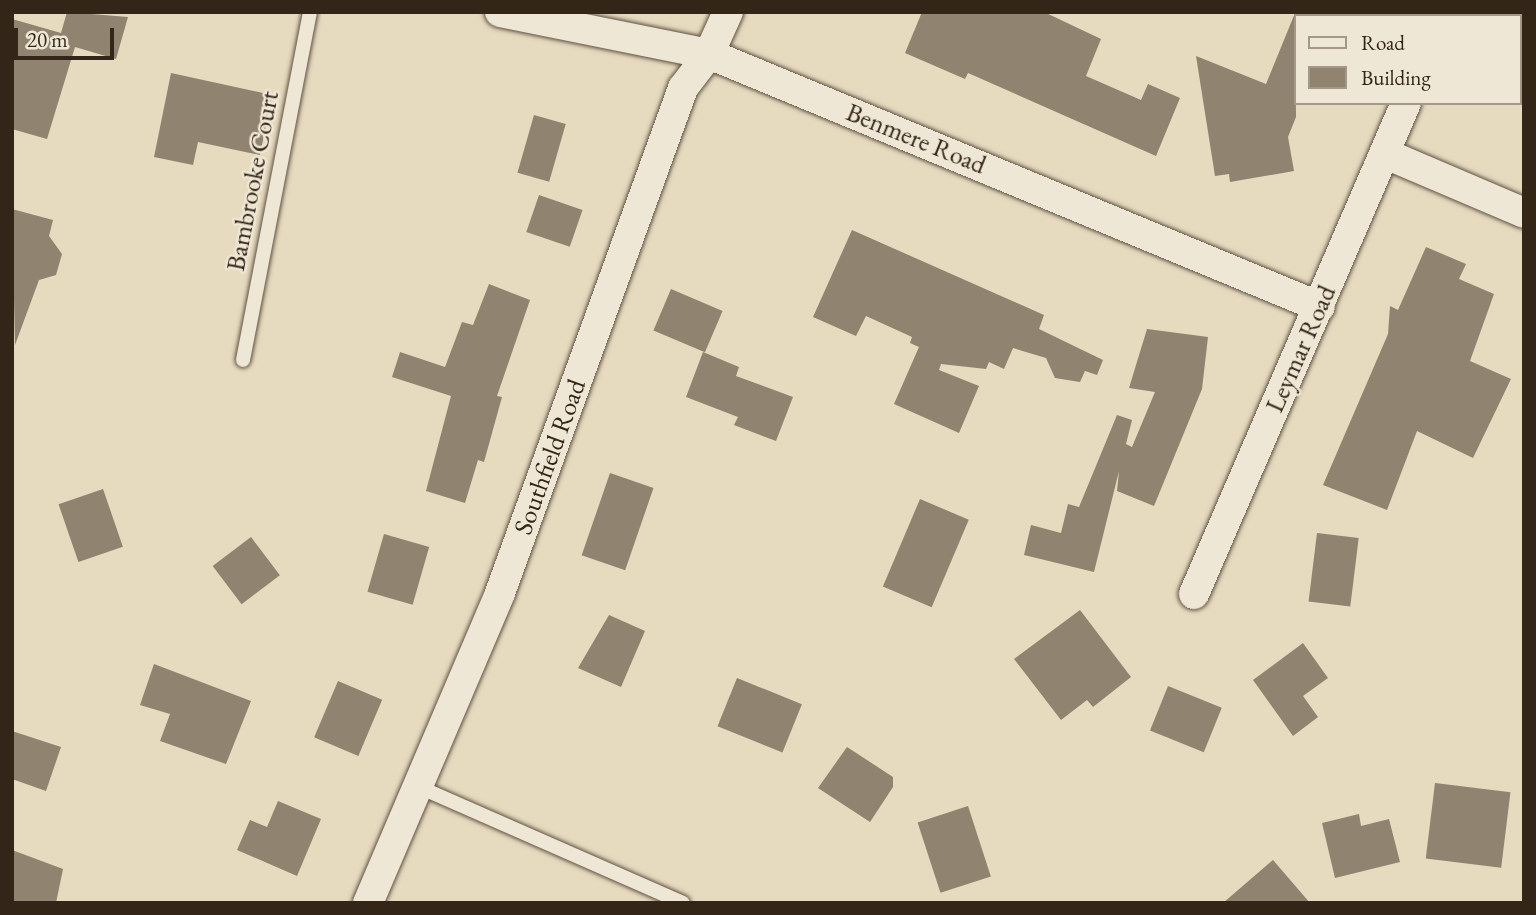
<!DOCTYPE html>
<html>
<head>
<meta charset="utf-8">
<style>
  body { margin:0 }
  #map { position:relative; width:1536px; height:915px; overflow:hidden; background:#e6dabf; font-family:"EB Garamond",serif }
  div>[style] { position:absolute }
  .building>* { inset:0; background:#90836f; transform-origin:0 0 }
  .roads { filter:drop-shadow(0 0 2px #605242) drop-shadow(0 0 2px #605242) }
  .service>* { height:14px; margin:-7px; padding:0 7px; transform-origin:7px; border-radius:7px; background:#efe7d5 }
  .minor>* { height:30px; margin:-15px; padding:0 15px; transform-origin:15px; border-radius:15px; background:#efe7d5 }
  span { translate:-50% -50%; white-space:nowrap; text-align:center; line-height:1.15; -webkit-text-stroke:5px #efe7d5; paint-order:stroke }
  .street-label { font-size:26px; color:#332518 }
  .frame { position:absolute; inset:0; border:14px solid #332518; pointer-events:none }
  .legend { position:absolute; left:1294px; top:14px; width:228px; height:91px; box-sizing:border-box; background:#efe7d5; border:2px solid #a49989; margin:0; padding:9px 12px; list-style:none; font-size:21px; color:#332518 }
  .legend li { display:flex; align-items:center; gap:14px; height:35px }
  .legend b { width:35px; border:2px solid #a49989 }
  .scale { position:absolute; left:14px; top:28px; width:100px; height:32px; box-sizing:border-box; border:4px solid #332518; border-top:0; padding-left:9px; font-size:21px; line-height:24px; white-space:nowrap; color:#332518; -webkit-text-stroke:5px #efe7d5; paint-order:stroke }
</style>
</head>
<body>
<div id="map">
  <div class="building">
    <div style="clip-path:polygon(67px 12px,128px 17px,116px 59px,75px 47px,47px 139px,12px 129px,12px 19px,61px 33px)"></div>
    <div style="clip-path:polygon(922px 12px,1044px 12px,1101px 39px,1086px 76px,1141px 100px,1148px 84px,1180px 98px,1156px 156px,968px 73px,965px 79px,905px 53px)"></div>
    <div style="clip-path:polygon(1295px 13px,1296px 117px,1288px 137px,1294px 171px,1230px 182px,1229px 174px,1215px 176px,1196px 56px,1266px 84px)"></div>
    <div style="clip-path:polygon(171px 73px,272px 95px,260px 155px,198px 142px,193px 165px,154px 157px)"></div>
    <div style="left:534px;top:115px;width:33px;height:60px;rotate:16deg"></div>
    <div style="left:539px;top:195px;width:46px;height:39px;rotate:19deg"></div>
    <div style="clip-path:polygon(12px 209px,53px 220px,49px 236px,62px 254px,56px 275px,39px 280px,15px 345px)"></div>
    <div style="clip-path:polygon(852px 230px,1044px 315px,1039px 329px,1103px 360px,1097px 375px,1085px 371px,1080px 382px,1055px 378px,1046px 358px,1013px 348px,1004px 369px,989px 362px,986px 369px,941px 364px,939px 370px,979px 386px,959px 433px,894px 404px,919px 347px,910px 343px,912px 337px,866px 316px,856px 336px,813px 317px)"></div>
    <div style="clip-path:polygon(1426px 247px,1466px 264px,1459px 279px,1494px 294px,1470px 361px,1511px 379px,1473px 458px,1417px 431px,1387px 510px,1323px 485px,1388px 334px,1390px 306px,1398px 310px)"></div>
    <div style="clip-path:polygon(489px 284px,530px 300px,497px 396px,502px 397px,484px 462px,478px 460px,465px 503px,426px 491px,451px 396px,392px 377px,400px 352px,445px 367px,462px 322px,473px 325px)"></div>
    <div style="left:671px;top:289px;width:56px;height:45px;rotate:23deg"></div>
    <div style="clip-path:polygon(1147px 329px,1208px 337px,1202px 389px,1154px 506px,1117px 491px,1119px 471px,1094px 572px,1024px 555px,1031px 525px,1061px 533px,1068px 504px,1079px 507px,1117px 415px,1132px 420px,1126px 444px,1132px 447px,1155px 392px,1129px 388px)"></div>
    <div style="clip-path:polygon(703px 352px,739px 367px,736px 376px,793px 397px,776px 441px,734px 425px,738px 417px,686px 397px)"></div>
    <div style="left:610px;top:473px;width:46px;height:87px;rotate:19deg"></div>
    <div style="left:103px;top:489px;width:61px;height:47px;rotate:71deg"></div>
    <div style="left:920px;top:499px;width:53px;height:95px;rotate:23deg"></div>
    <div style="left:1317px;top:533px;width:42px;height:69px;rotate:7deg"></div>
    <div style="left:384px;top:534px;width:47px;height:60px;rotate:16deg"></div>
    <div style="left:251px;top:537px;width:48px;height:48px;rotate:53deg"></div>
    <div style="clip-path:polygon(1080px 610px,1131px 677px,1093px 707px,1087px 700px,1061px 720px,1014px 659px)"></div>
    <div style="clip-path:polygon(609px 615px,645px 631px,621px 687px,578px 668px)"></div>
    <div style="clip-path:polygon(1303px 643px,1328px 678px,1303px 696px,1318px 717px,1293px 736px,1253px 680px)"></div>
    <div style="clip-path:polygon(154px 664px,251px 701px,226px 764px,160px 741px,170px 714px,140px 705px)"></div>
    <div style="left:737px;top:678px;width:70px;height:52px;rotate:22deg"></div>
    <div style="left:338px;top:681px;width:48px;height:61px;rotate:23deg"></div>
    <div style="left:1168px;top:686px;width:58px;height:48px;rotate:22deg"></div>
    <div style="clip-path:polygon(12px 731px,61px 747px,46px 791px,12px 779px)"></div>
    <div style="clip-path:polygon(847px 747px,893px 777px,893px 787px,870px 822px,818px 788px)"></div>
    <div style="left:1435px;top:783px;width:76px;height:76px;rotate:7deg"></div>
    <div style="clip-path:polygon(278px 801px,321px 819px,297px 876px,237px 850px,250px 820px,267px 827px)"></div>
    <div style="left:968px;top:806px;width:74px;height:53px;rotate:72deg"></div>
    <div style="clip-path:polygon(1359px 814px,1361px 826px,1389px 819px,1400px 862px,1335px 878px,1322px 823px)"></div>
    <div style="clip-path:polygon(12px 850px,63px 869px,56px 903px,12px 903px)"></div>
    <div style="clip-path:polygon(1273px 860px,1310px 903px,1223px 903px)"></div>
  </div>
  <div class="roads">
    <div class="service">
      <div style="left:243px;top:360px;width:354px;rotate:-79.1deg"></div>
      <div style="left:419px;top:787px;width:288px;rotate:23.7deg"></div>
    </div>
    <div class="minor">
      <div style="left:500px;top:12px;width:213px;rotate:11.4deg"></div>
      <div style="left:709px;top:54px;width:661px;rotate:22.49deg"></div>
      <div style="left:1440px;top:16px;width:4px;rotate:-63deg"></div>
      <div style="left:1386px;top:154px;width:150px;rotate:23.1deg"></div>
      <div style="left:1194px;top:594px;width:535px;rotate:-66.65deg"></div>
      <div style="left:368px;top:903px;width:337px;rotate:-66.9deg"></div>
      <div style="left:500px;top:593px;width:537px;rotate:-70.08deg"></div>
      <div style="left:683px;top:88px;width:43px;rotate:-52.6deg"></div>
      <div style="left:709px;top:54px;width:46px;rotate:-65.7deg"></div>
    </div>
  </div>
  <div class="street-label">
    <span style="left:916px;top:139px;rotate:22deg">Benmere Road</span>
    <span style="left:253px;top:181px;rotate:-79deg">Bambrooke Court</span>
    <span style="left:1301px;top:349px;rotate:-66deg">Leymar Road</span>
    <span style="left:550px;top:457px;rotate:-70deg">Southfield Road</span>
  </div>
  <div class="frame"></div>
  <ul class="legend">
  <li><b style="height:9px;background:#efe7d5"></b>Road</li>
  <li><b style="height:19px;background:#90836f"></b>Building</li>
  </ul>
  <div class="scale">20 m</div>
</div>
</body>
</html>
